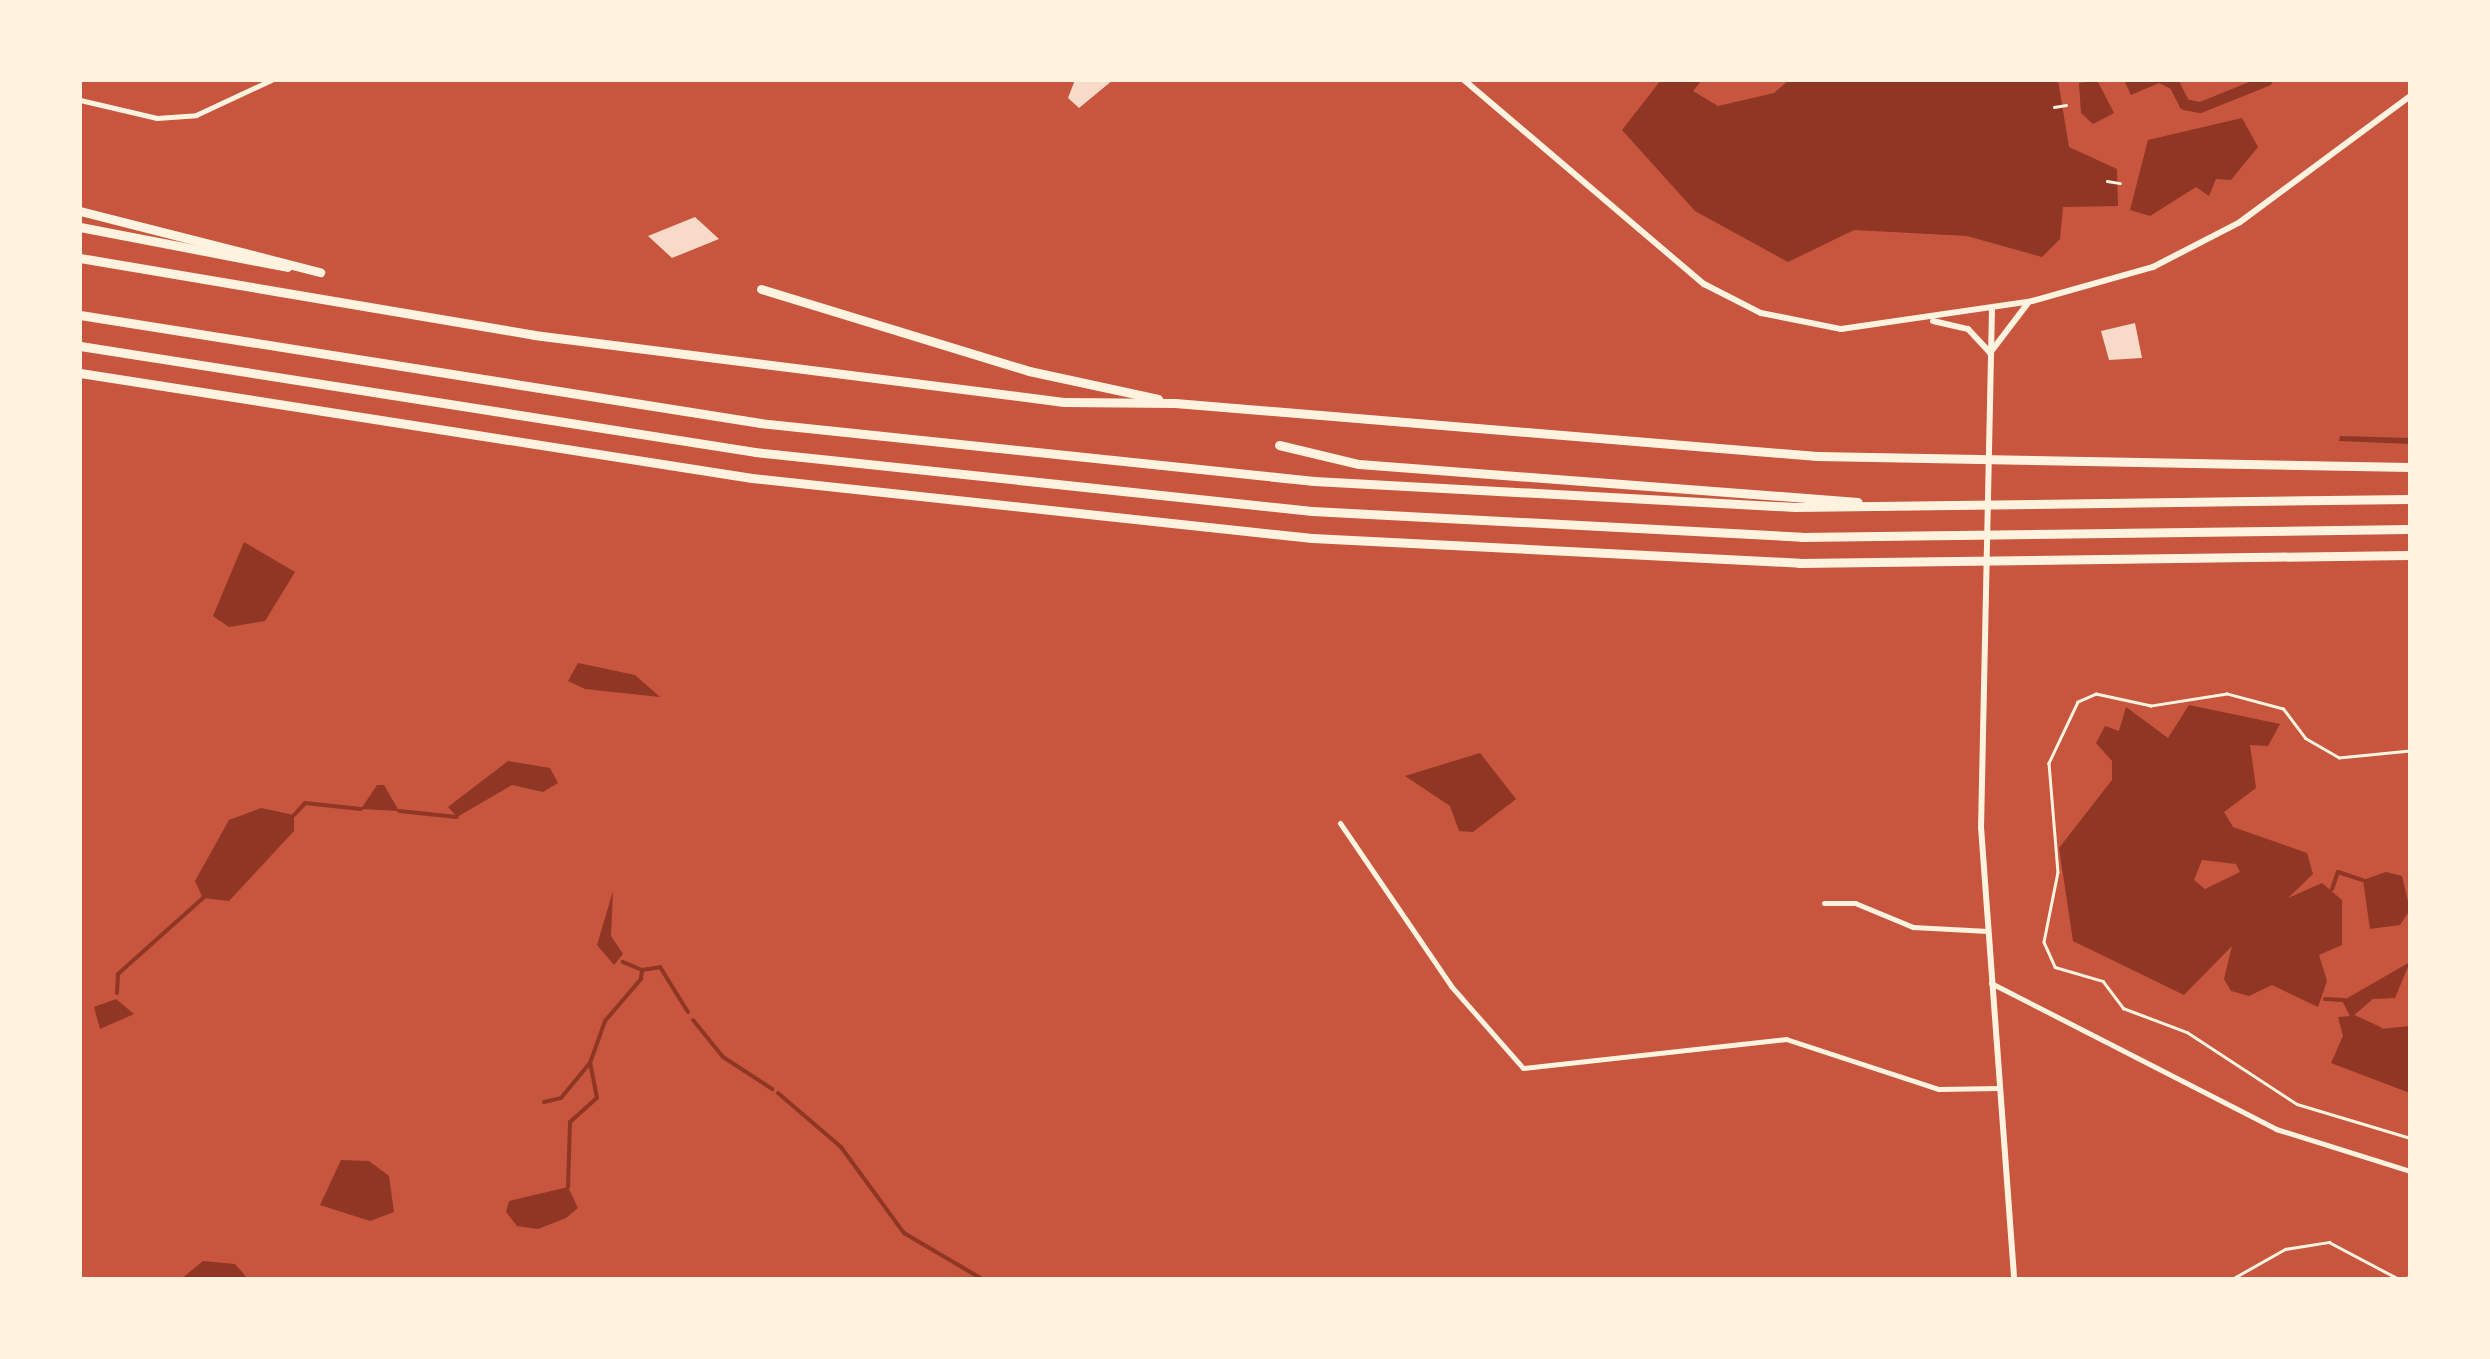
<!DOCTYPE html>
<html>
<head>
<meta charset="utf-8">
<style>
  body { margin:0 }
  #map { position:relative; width:2490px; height:1359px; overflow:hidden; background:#c8553d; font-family:Rubik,sans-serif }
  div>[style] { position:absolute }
  .water>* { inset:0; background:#8f3625 }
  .stream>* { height:4px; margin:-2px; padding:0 2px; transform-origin:2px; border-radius:2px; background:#8f3625 }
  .canal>* { height:11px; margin:-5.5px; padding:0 5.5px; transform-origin:5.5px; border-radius:5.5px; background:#8f3625 }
  .building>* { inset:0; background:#f7dbc8 }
  .path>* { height:2.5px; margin:-1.25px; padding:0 1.25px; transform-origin:1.25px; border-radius:1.25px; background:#fff3e0 }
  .minor>* { height:5px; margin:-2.5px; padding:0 2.5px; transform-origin:2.5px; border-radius:2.5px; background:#fff3e0 }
  .tertiary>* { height:6px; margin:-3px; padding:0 3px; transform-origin:3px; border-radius:3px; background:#fff3e0 }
  .motorway>* { height:9px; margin:-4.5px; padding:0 4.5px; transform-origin:4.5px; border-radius:4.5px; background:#fff3e0 }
  span { translate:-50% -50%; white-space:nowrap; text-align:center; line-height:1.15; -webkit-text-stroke:10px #fff3e0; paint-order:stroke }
  .frame { position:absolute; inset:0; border:82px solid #fff3e0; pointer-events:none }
</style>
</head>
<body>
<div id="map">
  <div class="water">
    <div style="clip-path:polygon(1661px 80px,1702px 80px,1693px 91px,1718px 106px,1774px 93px,1789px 80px,2058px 80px,2069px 147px,2117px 169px,2118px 206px,2063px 207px,2060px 239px,2042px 257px,1967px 236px,1854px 230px,1788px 262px,1695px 211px,1622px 130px)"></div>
    <div style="clip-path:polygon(2097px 80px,2114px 113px,2093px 124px,2081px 113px,2079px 83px)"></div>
    <div style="clip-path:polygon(2124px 80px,2176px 80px,2173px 90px,2159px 83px,2131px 95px)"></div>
    <div style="clip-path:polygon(2242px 118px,2258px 147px,2231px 180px,2216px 179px,2209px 196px,2196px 187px,2150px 216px,2130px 210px,2148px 140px)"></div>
    <div style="clip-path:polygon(2340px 436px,2410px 438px,2410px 444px,2339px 441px)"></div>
    <div style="clip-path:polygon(244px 542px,295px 572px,265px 621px,229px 627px,213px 616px)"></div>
    <div style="clip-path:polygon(578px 663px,635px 675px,660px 697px,585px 689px,568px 681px)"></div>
    <div style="clip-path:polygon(evenodd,2189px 705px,2280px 724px,2268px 746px,2250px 745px,2256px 788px,2224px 812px,2233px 827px,2307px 853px,2313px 874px,2288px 898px,2322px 883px,2342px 900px,2342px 945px,2319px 955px,2327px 981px,2318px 1007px,2272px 985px,2249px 996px,2231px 991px,2224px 979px,2232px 946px,2184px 995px,2073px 941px,2059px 848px,2112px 780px,2112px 761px,2096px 743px,2105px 726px,2119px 731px,2126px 707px,2168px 738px,2189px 705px,2202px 860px,2236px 864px,2240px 872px,2205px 889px,2194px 880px,2202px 860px)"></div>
    <div style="clip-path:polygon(1480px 753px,1516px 799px,1473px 832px,1459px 831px,1450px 806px,1405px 776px)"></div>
    <div style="clip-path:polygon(508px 761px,550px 768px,558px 783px,543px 792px,512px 785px,457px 817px,448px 807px)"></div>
    <div style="clip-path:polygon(377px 785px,384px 785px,399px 811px,361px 809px)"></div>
    <div style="clip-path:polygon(261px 808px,294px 815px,294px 831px,229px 901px,203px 898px,195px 881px,229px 820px)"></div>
    <div style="clip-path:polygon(2386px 872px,2402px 876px,2410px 910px,2400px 925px,2370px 929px,2363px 880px)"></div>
    <div style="clip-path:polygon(613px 891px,611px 936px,623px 954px,614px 965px,597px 945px)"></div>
    <div style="clip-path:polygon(2410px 962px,2395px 998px,2373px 999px,2353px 1016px,2380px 1029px,2410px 1026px,2410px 1093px,2331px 1063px,2343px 1036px,2338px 1017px,2351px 1016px,2344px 1000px)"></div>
    <div style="clip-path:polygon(116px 999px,134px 1014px,100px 1029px,94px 1007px)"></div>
    <div style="clip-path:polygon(341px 1160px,369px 1161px,389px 1176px,394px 1212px,370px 1221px,320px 1205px)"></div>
    <div style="clip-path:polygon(568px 1187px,578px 1208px,566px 1218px,538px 1229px,517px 1226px,506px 1212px,509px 1201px)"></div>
    <div style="clip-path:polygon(203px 1261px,235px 1264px,248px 1279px,181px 1279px)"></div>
  </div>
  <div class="stream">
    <div style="left:399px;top:811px;width:58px;rotate:5.9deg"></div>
    <div style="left:294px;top:815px;width:16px;rotate:-47deg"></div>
    <div style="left:305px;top:803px;width:56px;rotate:6.1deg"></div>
    <div style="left:2332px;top:889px;width:18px;rotate:-71deg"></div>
    <div style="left:2338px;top:872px;width:26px;rotate:18deg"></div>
    <div style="left:642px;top:970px;width:18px;rotate:-9deg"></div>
    <div style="left:660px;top:967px;width:53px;rotate:58.1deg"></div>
    <div style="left:117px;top:993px;width:19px;rotate:-87deg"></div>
    <div style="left:118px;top:974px;width:114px;rotate:-41.8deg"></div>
    <div style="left:2325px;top:999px;width:19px;rotate:3deg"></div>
    <div style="left:2344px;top:1000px;width:18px;rotate:63deg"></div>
    <div style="left:2352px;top:1016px;width:31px;rotate:25deg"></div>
    <div style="left:693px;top:1020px;width:48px;rotate:51deg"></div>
    <div style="left:723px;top:1057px;width:59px;rotate:33.1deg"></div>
    <div style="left:778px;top:1093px;width:83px;rotate:40.6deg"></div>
    <div style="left:841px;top:1147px;width:107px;rotate:53.8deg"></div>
    <div style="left:904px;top:1233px;width:91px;rotate:30.5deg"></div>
    <div style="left:544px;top:1102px;width:17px;rotate:-13deg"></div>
    <div style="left:561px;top:1098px;width:45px;rotate:-50.4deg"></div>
    <div style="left:568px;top:1187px;width:65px;rotate:-88.2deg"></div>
    <div style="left:570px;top:1122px;width:36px;rotate:-42deg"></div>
    <div style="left:597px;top:1098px;width:36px;rotate:-101deg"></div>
    <div style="left:590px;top:1063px;width:45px;rotate:-70.3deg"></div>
    <div style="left:605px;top:1021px;width:55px;rotate:-49.4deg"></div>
    <div style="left:641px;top:979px;width:9px;rotate:-84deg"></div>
    <div style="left:642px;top:970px;width:21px;rotate:-157deg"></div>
  </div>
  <div class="canal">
    <div style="left:2174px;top:84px;width:22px;rotate:63deg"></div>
    <div style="left:2184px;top:104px;width:16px;rotate:11deg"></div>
    <div style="left:2200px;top:107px;width:72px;rotate:-21.9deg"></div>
  </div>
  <div class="building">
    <div style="clip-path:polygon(1075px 80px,1113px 80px,1079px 108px,1068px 98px)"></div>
    <div style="clip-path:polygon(695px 217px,719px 239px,672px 258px,648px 236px)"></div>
    <div style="clip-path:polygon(2135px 323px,2142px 358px,2109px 360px,2101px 331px)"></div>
  </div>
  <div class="path">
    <div style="left:2054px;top:107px;width:12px;rotate:-9deg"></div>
    <div style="left:2107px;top:181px;width:13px;rotate:9deg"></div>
    <div style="left:2410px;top:751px;width:71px;rotate:174.4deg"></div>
    <div style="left:2339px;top:758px;width:39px;rotate:-150deg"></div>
    <div style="left:2305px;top:738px;width:36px;rotate:-127deg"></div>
    <div style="left:2283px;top:709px;width:58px;rotate:-165deg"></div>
    <div style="left:2227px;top:694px;width:77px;rotate:171deg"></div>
    <div style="left:2151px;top:706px;width:56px;rotate:-167.7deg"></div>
    <div style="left:2096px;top:694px;width:20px;rotate:156deg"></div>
    <div style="left:2078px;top:702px;width:68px;rotate:115.4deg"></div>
    <div style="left:2049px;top:763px;width:109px;rotate:85.3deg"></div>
    <div style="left:2058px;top:872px;width:71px;rotate:101.3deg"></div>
    <div style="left:2044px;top:942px;width:27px;rotate:66deg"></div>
    <div style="left:2055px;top:967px;width:50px;rotate:16.3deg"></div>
    <div style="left:2103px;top:981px;width:34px;rotate:53deg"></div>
    <div style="left:2123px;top:1008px;width:68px;rotate:20.6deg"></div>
    <div style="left:2187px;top:1032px;width:131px;rotate:33.2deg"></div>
    <div style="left:2297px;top:1104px;width:118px;rotate:16.7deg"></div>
    <div style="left:2232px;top:1279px;width:61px;rotate:-29.5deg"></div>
    <div style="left:2285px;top:1249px;width:45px;rotate:-9deg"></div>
    <div style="left:2329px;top:1242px;width:79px;rotate:27.9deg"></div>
    <div style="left:2401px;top:1279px;width:9px;rotate:-13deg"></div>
  </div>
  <div class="minor">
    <div style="left:80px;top:100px;width:79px;rotate:13.2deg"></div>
    <div style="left:157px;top:118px;width:39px;rotate:-4deg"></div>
    <div style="left:196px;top:115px;width:83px;rotate:-25deg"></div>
    <div style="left:1340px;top:823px;width:197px;rotate:55.7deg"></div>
    <div style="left:1451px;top:986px;width:109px;rotate:48.7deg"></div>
    <div style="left:1523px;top:1068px;width:265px;rotate:-6.3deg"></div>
    <div style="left:1786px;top:1039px;width:160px;rotate:18.2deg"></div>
    <div style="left:1938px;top:1089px;width:62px;rotate:-0.9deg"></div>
    <div style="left:1824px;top:903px;width:31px"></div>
    <div style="left:1855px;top:903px;width:63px;rotate:22.5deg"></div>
    <div style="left:1913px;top:927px;width:75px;rotate:3.1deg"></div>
    <div style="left:1991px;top:983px;width:320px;rotate:27.1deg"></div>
    <div style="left:2276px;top:1129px;width:140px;rotate:17.4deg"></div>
  </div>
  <div class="tertiary">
    <div style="left:1464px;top:80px;width:315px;rotate:40.4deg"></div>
    <div style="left:1704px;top:284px;width:64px;rotate:27deg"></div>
    <div style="left:1761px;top:313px;width:82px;rotate:11.3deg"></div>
    <div style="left:1841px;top:329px;width:193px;rotate:-8.3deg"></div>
    <div style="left:2032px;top:301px;width:126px;rotate:-15.7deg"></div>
    <div style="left:2153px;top:267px;width:98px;rotate:-27.3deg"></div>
    <div style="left:2240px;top:222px;width:212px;rotate:-36.5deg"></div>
    <div style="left:1992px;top:308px;width:519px;rotate:91.21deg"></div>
    <div style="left:1981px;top:827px;width:453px;rotate:85.8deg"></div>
    <div style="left:1933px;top:321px;width:36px;rotate:13deg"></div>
    <div style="left:1968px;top:329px;width:33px;rotate:47deg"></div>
    <div style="left:1990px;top:353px;width:63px;rotate:-52.8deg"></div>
  </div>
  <div class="motorway">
    <div style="left:80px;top:211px;width:248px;rotate:14.3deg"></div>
    <div style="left:80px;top:227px;width:211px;rotate:10.9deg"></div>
    <div style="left:80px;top:258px;width:460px;rotate:9.6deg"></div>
    <div style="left:534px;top:335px;width:534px;rotate:7.2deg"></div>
    <div style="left:1064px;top:402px;width:111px;rotate:0.5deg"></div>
    <div style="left:1175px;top:403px;width:644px;rotate:4.72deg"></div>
    <div style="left:1817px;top:456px;width:593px;rotate:1.06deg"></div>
    <div style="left:761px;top:289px;width:280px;rotate:17deg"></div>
    <div style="left:1029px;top:371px;width:132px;rotate:12.2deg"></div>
    <div style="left:80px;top:315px;width:689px;rotate:9.02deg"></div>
    <div style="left:760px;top:423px;width:557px;rotate:5.98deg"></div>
    <div style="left:1314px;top:481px;width:482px;rotate:3.1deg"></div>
    <div style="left:1795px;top:507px;width:615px;rotate:-0.75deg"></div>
    <div style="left:80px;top:346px;width:683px;rotate:8.92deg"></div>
    <div style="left:755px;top:452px;width:560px;rotate:6.05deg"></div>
    <div style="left:1312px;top:511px;width:490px;rotate:3deg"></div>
    <div style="left:1801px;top:537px;width:609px;rotate:-0.75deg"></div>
    <div style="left:80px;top:373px;width:680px;rotate:8.88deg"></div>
    <div style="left:752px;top:478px;width:563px;rotate:6.12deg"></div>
    <div style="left:1312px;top:538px;width:488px;rotate:2.9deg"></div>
    <div style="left:1799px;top:563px;width:611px;rotate:-0.75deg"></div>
    <div style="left:1279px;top:445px;width:82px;rotate:13.4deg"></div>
    <div style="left:1359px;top:464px;width:500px;rotate:4.35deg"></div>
  </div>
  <div class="frame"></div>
</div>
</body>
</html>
